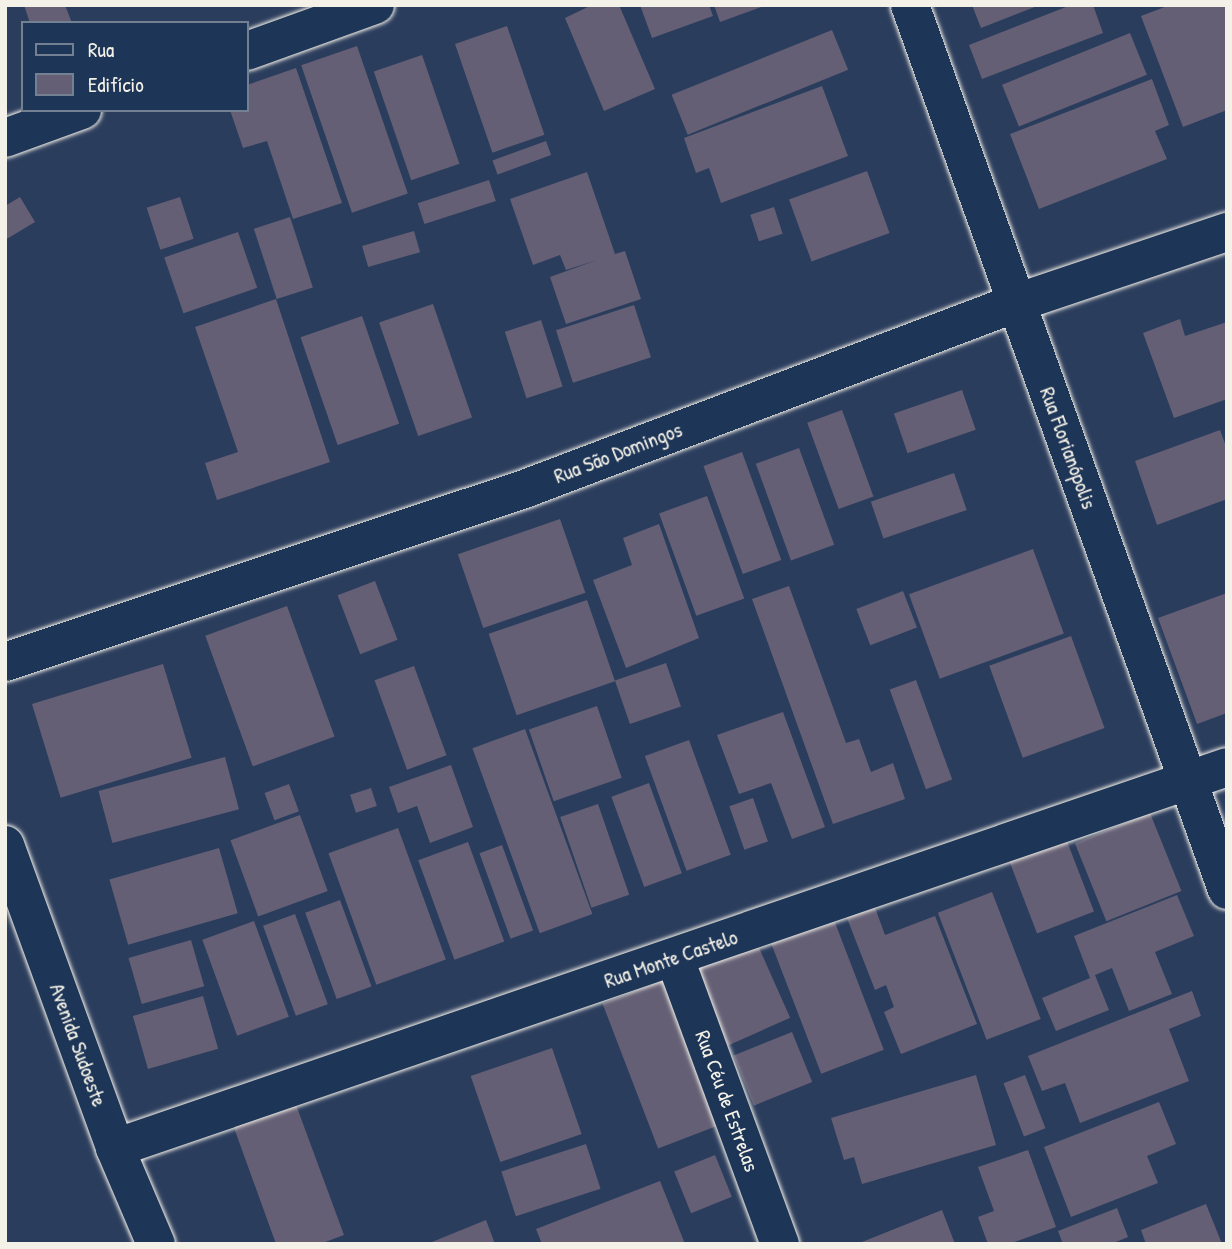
<!DOCTYPE html>
<html>
<head>
<meta charset="utf-8">
<style>
  body { margin:0 }
  #map { position:relative; width:1232px; height:1249px; overflow:hidden; background:#2b3d5d; font-family:"Patrick Hand",sans-serif }
  div>[style] { position:absolute }
  .building>* { inset:0; background:#645f75; transform-origin:0 0 }
  .roads { filter:drop-shadow(0 0 2px #f4f1e8) drop-shadow(0 0 2px #f4f1e8) }
  .minor>* { height:38px; margin:-19px; padding:0 19px; transform-origin:19px; border-radius:19px; background:#1d3557 }
  .tertiary>* { height:38px; margin:-19px; padding:0 19px; transform-origin:19px; border-radius:19px; background:#1d3557 }
  span { translate:-50% -50%; white-space:nowrap; text-align:center; line-height:1.15; -webkit-text-stroke:5px #1d3557; paint-order:stroke }
  .street-label { font-size:21px; color:#f4f1e8 }
  .frame { position:absolute; inset:0; border:7px solid #f4f1e8; pointer-events:none }
  .legend { position:absolute; left:21px; top:21px; width:228px; height:91px; box-sizing:border-box; background:#1d3557; border:2px solid #738091; margin:0; padding:9px 12px; list-style:none; font-size:21px; color:#f4f1e8 }
  .legend li { display:flex; align-items:center; gap:14px; height:35px }
  .legend b { width:35px; border:2px solid #738091 }
</style>
</head>
<body>
<div id="map">
  <div class="building">
    <div style="clip-path:polygon(24px 5px,65px 5px,72px 23px,30px 23px)"></div>
    <div style="clip-path:polygon(592px 5px,619px 5px,655px 89px,604px 111px,565px 18px)"></div>
    <div style="clip-path:polygon(640px 5px,709px 5px,713px 16px,652px 38px)"></div>
    <div style="clip-path:polygon(714px 5px,764px 5px,764px 6px,720px 22px)"></div>
    <div style="clip-path:polygon(972px 5px,1040px 5px,981px 28px)"></div>
    <div style="clip-path:polygon(1071px 5px,1093px 5px,1103px 33px,982px 79px,969px 45px)"></div>
    <div style="clip-path:polygon(1170px 5px,1227px 5px,1227px 110px,1183px 127px,1141px 16px)"></div>
    <div style="left:507px;top:26px;width:115px;height:55px;rotate:71deg"></div>
    <div style="left:832px;top:30px;width:43px;height:173px;rotate:68deg"></div>
    <div style="left:1130px;top:33px;width:45px;height:138px;rotate:68deg"></div>
    <div style="left:357px;top:46px;width:156px;height:59px;rotate:71deg"></div>
    <div style="left:422px;top:55px;width:115px;height:51px;rotate:71deg"></div>
    <div style="clip-path:polygon(296px 68px,342px 203px,293px 219px,267px 141px,243px 148px,230px 110px,247px 110px,247px 85px)"></div>
    <div style="clip-path:polygon(1152px 79px,1169px 125px,1155px 131px,1167px 159px,1039px 209px,1010px 134px)"></div>
    <div style="clip-path:polygon(822px 86px,848px 156px,721px 203px,709px 168px,696px 173px,684px 138px)"></div>
    <div style="left:546px;top:141px;width:15px;height:57px;rotate:70deg"></div>
    <div style="left:867px;top:171px;width:66px;height:83px;rotate:70deg"></div>
    <div style="clip-path:polygon(587px 172px,615px 254px,625px 251px,641px 299px,566px 324px,550px 277px,597px 260px,566px 270px,560px 255px,533px 265px,510px 199px)"></div>
    <div style="left:489px;top:180px;width:22px;height:75px;rotate:72deg"></div>
    <div style="clip-path:polygon(20px 197px,35px 222px,5px 240px,5px 206px)"></div>
    <div style="left:180px;top:197px;width:44px;height:35px;rotate:72deg"></div>
    <div style="left:774px;top:207px;width:28px;height:25px;rotate:72deg"></div>
    <div style="left:290px;top:217px;width:74px;height:38px;rotate:72deg"></div>
    <div style="left:414px;top:231px;width:22px;height:54px;rotate:74deg"></div>
    <div style="left:238px;top:232px;width:59px;height:78px;rotate:71deg"></div>
    <div style="clip-path:polygon(276px 299px,330px 462px,217px 500px,205px 463px,238px 452px,195px 327px)"></div>
    <div style="left:433px;top:304px;width:120px;height:57px;rotate:71deg"></div>
    <div style="left:634px;top:305px;width:55px;height:82px;rotate:72deg"></div>
    <div style="left:362px;top:316px;width:114px;height:65px;rotate:71deg"></div>
    <div style="clip-path:polygon(1180px 319px,1185px 336px,1227px 322px,1227px 399px,1174px 418px,1143px 333px)"></div>
    <div style="left:541px;top:320px;width:70px;height:38px;rotate:72deg"></div>
    <div style="left:962px;top:390px;width:42px;height:72px;rotate:71deg"></div>
    <div style="left:842px;top:410px;width:92px;height:37px;rotate:70deg"></div>
    <div style="clip-path:polygon(1220px 430px,1227px 449px,1227px 499px,1157px 525px,1135px 461px)"></div>
    <div style="left:799px;top:448px;width:103px;height:46px;rotate:70deg"></div>
    <div style="left:742px;top:452px;width:115px;height:41px;rotate:70deg"></div>
    <div style="left:954px;top:473px;width:39px;height:88px;rotate:71deg"></div>
    <div style="left:707px;top:496px;width:109px;height:51px;rotate:70deg"></div>
    <div style="left:560px;top:519px;width:78px;height:108px;rotate:71deg"></div>
    <div style="clip-path:polygon(659px 524px,699px 638px,626px 668px,593px 580px,632px 565px,623px 538px)"></div>
    <div style="left:1033px;top:549px;width:90px;height:132px;rotate:70deg"></div>
    <div style="left:375px;top:581px;width:63px;height:40px;rotate:69deg"></div>
    <div style="clip-path:polygon(789px 586px,846px 743px,859px 739px,871px 772px,893px 763px,905px 799px,833px 824px,752px 599px)"></div>
    <div style="left:903px;top:591px;width:39px;height:50px;rotate:69deg"></div>
    <div style="clip-path:polygon(1227px 593px,1227px 713px,1197px 724px,1158px 618px)"></div>
    <div style="left:587px;top:600px;width:86px;height:104px;rotate:71deg"></div>
    <div style="left:287px;top:606px;width:139px;height:87px;rotate:70deg"></div>
    <div style="left:1071px;top:636px;width:98px;height:87px;rotate:70deg"></div>
    <div style="left:666px;top:663px;width:46px;height:54px;rotate:71deg"></div>
    <div style="left:163px;top:664px;width:98px;height:137px;rotate:73deg"></div>
    <div style="left:414px;top:666px;width:95px;height:42px;rotate:70deg"></div>
    <div style="left:916px;top:680px;width:106px;height:28px;rotate:70deg"></div>
    <div style="left:597px;top:706px;width:76px;height:72px;rotate:71deg"></div>
    <div style="clip-path:polygon(783px 712px,825px 827px,792px 839px,771px 783px,739px 794px,717px 735px)"></div>
    <div style="left:525px;top:729px;width:197px;height:56px;rotate:70deg"></div>
    <div style="left:689px;top:740px;width:122px;height:47px;rotate:70deg"></div>
    <div style="left:225px;top:757px;width:54px;height:131px;rotate:75deg"></div>
    <div style="clip-path:polygon(451px 765px,473px 827px,430px 843px,417px 806px,398px 813px,389px 787px)"></div>
    <div style="left:649px;top:783px;width:96px;height:40px;rotate:70deg"></div>
    <div style="left:289px;top:784px;width:29px;height:26px;rotate:70deg"></div>
    <div style="left:371px;top:788px;width:19px;height:22px;rotate:72deg"></div>
    <div style="left:753px;top:798px;width:46px;height:25px;rotate:71deg"></div>
    <div style="left:598px;top:804px;width:96px;height:40px;rotate:71deg"></div>
    <div style="left:1150px;top:813px;width:84px;height:81px;rotate:68deg"></div>
    <div style="left:300px;top:815px;width:81px;height:74px;rotate:70deg"></div>
    <div style="left:398px;top:828px;width:140px;height:74px;rotate:70deg"></div>
    <div style="left:1065px;top:836px;width:81px;height:61px;rotate:69deg"></div>
    <div style="left:468px;top:842px;width:106px;height:53px;rotate:70deg"></div>
    <div style="left:502px;top:845px;width:91px;height:24px;rotate:70deg"></div>
    <div style="left:219px;top:848px;width:68px;height:114px;rotate:74deg"></div>
    <div style="left:992px;top:892px;width:136px;height:58px;rotate:69deg"></div>
    <div style="clip-path:polygon(1177px 895px,1194px 936px,1155px 952px,1172px 994px,1129px 1011px,1112px 968px,1095px 975px,1109px 1010px,1056px 1031px,1042px 998px,1090px 978px,1074px 936px)"></div>
    <div style="left:340px;top:900px;width:92px;height:37px;rotate:70deg"></div>
    <div style="clip-path:polygon(873px 902px,885px 935px,935px 916px,977px 1024px,901px 1054px,884px 1012px,894px 1007px,886px 985px,875px 990px,845px 913px)"></div>
    <div style="left:295px;top:914px;width:96px;height:34px;rotate:70deg"></div>
    <div style="left:834px;top:920px;width:139px;height:67px;rotate:69deg"></div>
    <div style="left:254px;top:921px;width:102px;height:55px;rotate:70deg"></div>
    <div style="left:191px;top:940px;width:48px;height:65px;rotate:74deg"></div>
    <div style="left:756px;top:941px;width:84px;height:68px;rotate:66deg"></div>
    <div style="left:667px;top:979px;width:155px;height:69px;rotate:69deg"></div>
    <div style="clip-path:polygon(1192px 991px,1201px 1016px,1169px 1029px,1189px 1081px,1080px 1123px,1065px 1083px,1042px 1091px,1028px 1056px)"></div>
    <div style="left:203px;top:996px;width:55px;height:73px;rotate:74deg"></div>
    <div style="left:792px;top:1032px;width:54px;height:63px;rotate:68deg"></div>
    <div style="left:552px;top:1048px;width:91px;height:86px;rotate:71deg"></div>
    <div style="clip-path:polygon(976px 1075px,996px 1145px,862px 1184px,854px 1157px,844px 1160px,831px 1118px)"></div>
    <div style="left:1025px;top:1075px;width:57px;height:23px;rotate:69deg"></div>
    <div style="clip-path:polygon(295px 1102px,344px 1235px,320px 1244px,276px 1244px,233px 1125px)"></div>
    <div style="clip-path:polygon(1159px 1102px,1176px 1144px,1147px 1156px,1158px 1183px,1071px 1217px,1044px 1147px)"></div>
    <div style="left:586px;top:1144px;width:47px;height:89px;rotate:72deg"></div>
    <div style="clip-path:polygon(1028px 1150px,1056px 1227px,1009px 1244px,988px 1244px,978px 1217px,994px 1211px,978px 1167px)"></div>
    <div style="left:715px;top:1155px;width:45px;height:44px;rotate:68deg"></div>
    <div style="clip-path:polygon(660px 1181px,685px 1244px,542px 1244px,536px 1229px)"></div>
    <div style="clip-path:polygon(1206px 1204px,1222px 1244px,1146px 1244px,1141px 1230px)"></div>
    <div style="clip-path:polygon(1117px 1208px,1128px 1237px,1111px 1244px,1063px 1244px,1058px 1231px)"></div>
    <div style="clip-path:polygon(942px 1210px,955px 1244px,857px 1244px)"></div>
    <div style="clip-path:polygon(486px 1220px,495px 1244px,427px 1244px)"></div>
  </div>
  <div class="roads">
    <div class="minor">
      <div style="left:910px;top:5px;width:940px;rotate:70.29deg"></div>
      <div style="left:5px;top:662px;width:550px;rotate:-18.43deg"></div>
      <div style="left:527px;top:488px;width:523px;rotate:-20.72deg"></div>
      <div style="left:1016px;top:303px;width:223px;rotate:-18.6deg"></div>
      <div style="left:675px;top:959px;width:304px;rotate:69.8deg"></div>
      <div style="left:115px;top:1148px;width:1175px;rotate:-18.91deg"></div>
    </div>
    <div class="tertiary">
      <div style="left:247px;top:51px;width:136px;rotate:-19.8deg"></div>
      <div style="left:5px;top:138px;width:82px;rotate:-20deg"></div>
      <div style="left:5px;top:845px;width:322px;rotate:70deg"></div>
      <div style="left:115px;top:1148px;width:104px;rotate:66.9deg"></div>
    </div>
  </div>
  <div class="street-label">
    <span style="left:1068px;top:448px;rotate:70deg">Rua Florianópolis</span>
    <span style="left:618px;top:453px;rotate:-21deg">Rua São Domingos</span>
    <span style="left:671px;top:959px;rotate:-19deg">Rua Monte Castelo</span>
    <span style="left:78px;top:1045px;rotate:70deg">Avenida Sudoeste</span>
    <span style="left:727px;top:1101px;rotate:70deg">Rua Céu de Estrelas</span>
  </div>
  <div class="frame"></div>
  <ul class="legend">
  <li><b style="height:9px;background:#1d3557"></b>Rua</li>
  <li><b style="height:19px;background:#645f75"></b>Edifício</li>
  </ul>
</div>
</body>
</html>
